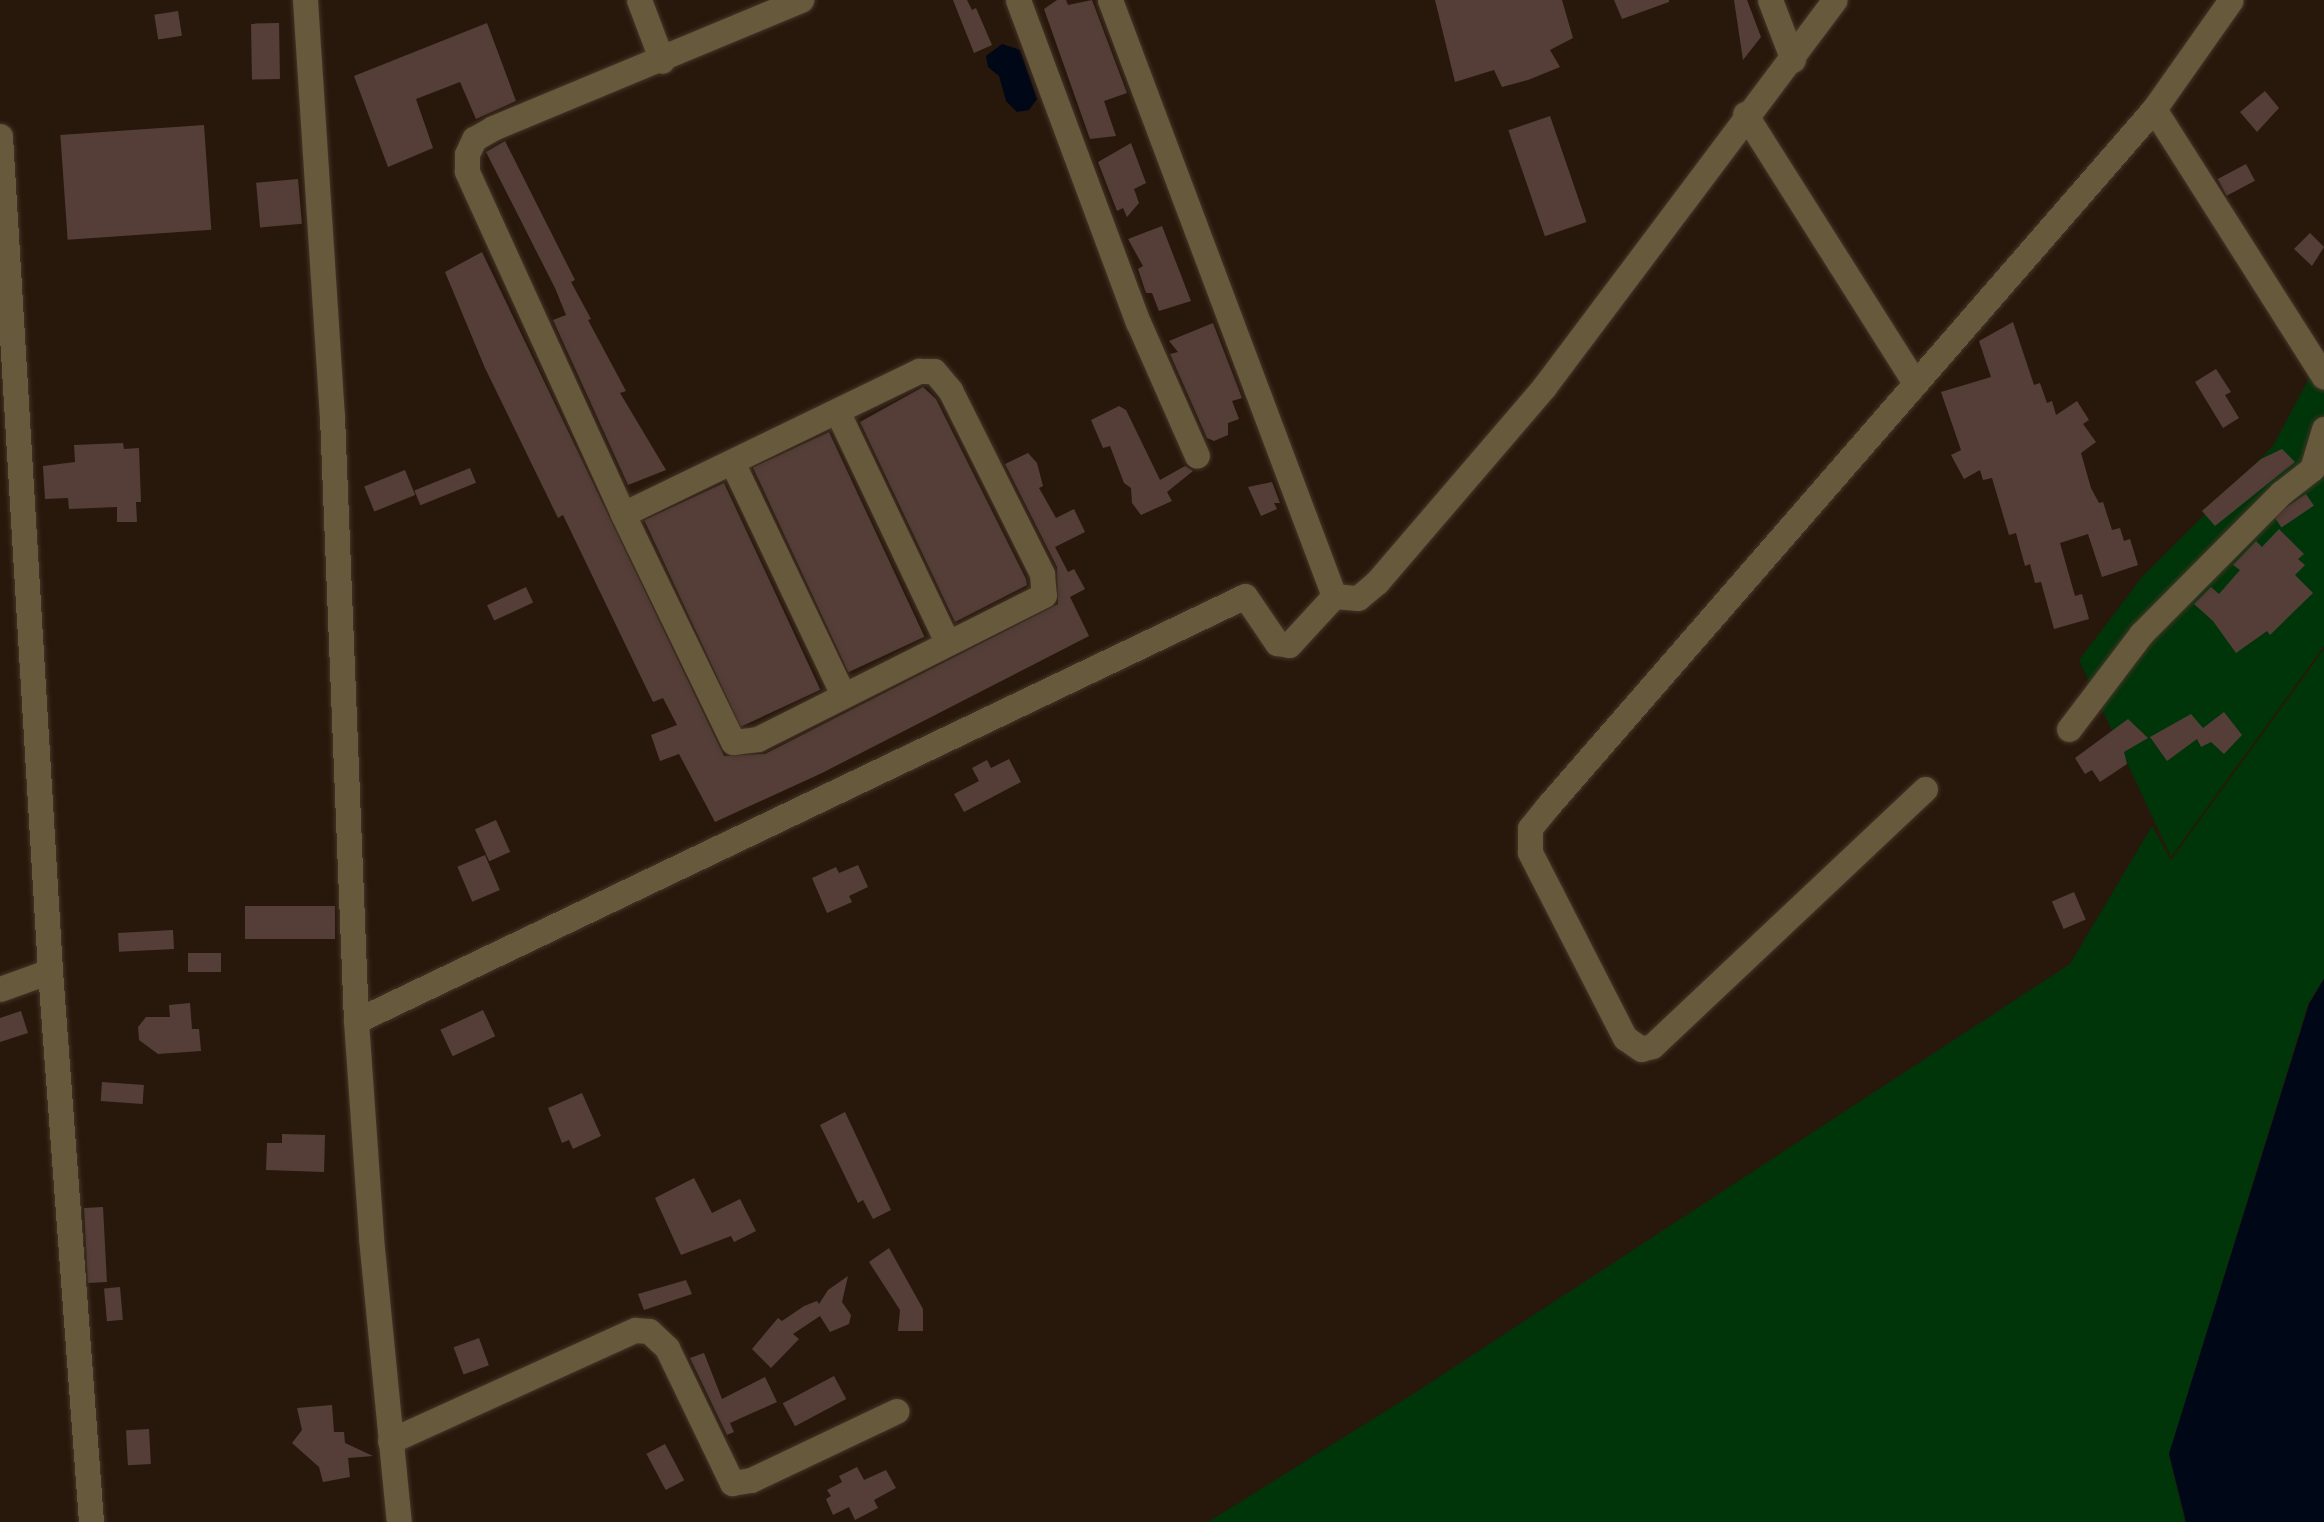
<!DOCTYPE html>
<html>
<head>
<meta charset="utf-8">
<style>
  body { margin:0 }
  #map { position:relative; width:2324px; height:1522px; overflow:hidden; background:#28180b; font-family:Montserrat,sans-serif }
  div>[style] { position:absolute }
  .green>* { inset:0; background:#003409 }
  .water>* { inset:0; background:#000717 }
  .building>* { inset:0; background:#553e38; transform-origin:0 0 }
  .roads { filter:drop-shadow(0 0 2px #443529) drop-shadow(0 0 2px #443529) }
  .minor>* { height:25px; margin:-12.5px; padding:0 12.5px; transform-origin:12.5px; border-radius:12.5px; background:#66593c }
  span { translate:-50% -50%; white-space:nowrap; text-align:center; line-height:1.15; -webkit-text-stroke:8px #28180b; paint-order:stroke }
</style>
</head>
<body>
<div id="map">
  <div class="green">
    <div style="clip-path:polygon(2324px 350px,2324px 646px,2171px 857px,2079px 660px,2142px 577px,2273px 446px)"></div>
    <div style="clip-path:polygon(2324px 649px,2324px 978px,2308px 1004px,2169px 1454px,2185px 1522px,1208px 1522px,1413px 1394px,2070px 964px,2152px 826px,2171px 860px)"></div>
  </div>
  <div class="water">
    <div style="clip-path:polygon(1002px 44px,1020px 50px,1037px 99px,1029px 110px,1017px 112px,1006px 101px,999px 76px,988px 67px,986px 56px)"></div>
    <div style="clip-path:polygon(2324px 979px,2324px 1522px,2186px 1522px,2169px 1454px,2309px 1004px)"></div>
  </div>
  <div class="building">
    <div style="clip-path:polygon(953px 0,967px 0,972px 10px,976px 8px,992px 45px,974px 53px)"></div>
    <div style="clip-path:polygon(1057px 0,1066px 0,1068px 5px,1092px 0,1127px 93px,1104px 101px,1116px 136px,1090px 139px,1044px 9px)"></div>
    <div style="clip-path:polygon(1435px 0,1562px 0,1573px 38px,1550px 50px,1560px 67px,1528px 80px,1502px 87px,1494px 70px,1455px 82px)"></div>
    <div style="clip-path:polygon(1614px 0,1669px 0,1669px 2px,1622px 19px)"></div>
    <div style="clip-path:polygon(1734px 0,1747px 0,1761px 37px,1743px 60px)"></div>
    <div style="left:178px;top:11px;width:25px;height:24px;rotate:81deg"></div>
    <div style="left:279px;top:23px;width:56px;height:28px;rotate:89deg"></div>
    <div style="clip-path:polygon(487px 23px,516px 101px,476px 119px,460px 82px,416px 99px,433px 148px,388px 167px,354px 76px)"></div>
    <div style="clip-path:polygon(2265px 91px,2279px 108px,2257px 132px,2240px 112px)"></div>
    <div style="left:1550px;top:116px;width:112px;height:44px;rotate:71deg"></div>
    <div style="left:204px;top:125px;width:105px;height:144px;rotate:86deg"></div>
    <div style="clip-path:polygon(505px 141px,575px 280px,571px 282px,591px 319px,588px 320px,626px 391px,620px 393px,666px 470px,628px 485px,553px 320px,566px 315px,555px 288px,486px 152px)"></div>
    <div style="clip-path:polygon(1131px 143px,1146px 183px,1134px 189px,1139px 203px,1127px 217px,1123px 208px,1117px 211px,1098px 162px)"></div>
    <div style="left:2246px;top:164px;width:19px;height:32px;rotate:62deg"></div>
    <div style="left:298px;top:179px;width:45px;height:42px;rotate:85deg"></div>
    <div style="clip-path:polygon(1162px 226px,1191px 301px,1159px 311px,1152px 293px,1146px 293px,1138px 269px,1143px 266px,1128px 239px)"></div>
    <div style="clip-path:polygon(2310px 233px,2324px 247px,2312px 266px,2294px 249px)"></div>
    <div style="clip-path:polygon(482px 252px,724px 756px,765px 754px,1058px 604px,1057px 567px,1005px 464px,1028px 453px,1037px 463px,1043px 486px,1039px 488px,1056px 518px,1074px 509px,1085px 532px,1055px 547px,1068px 572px,1074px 569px,1085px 589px,1070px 597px,1089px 636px,822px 773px,715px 822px,679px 754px,660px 761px,651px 735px,677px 725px,663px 698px,653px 702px,563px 515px,558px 518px,485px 368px,445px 272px)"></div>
    <div style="clip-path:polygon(2013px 322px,2034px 385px,2040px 383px,2047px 403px,2052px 401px,2056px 415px,2077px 401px,2089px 420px,2083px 424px,2096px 442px,2081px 453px,2091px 488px,2099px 503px,2103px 502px,2112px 530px,2120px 528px,2124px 541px,2130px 539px,2138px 565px,2102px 577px,2088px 534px,2060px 543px,2075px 596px,2082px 594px,2089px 619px,2054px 629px,2041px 582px,2035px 583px,2030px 564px,2025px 566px,2016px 533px,2009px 535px,1992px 478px,1983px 480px,1980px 470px,1964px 479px,1951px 455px,1961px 450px,1941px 392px,1991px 377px,1979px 341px)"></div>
    <div style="clip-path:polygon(1213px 323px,1242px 398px,1232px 401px,1239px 419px,1228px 423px,1228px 435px,1214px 441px,1207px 438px,1170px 354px,1178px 352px,1169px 341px)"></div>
    <div style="clip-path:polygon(2216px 369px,2231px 392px,2225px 395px,2239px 418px,2223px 428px,2195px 382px)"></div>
    <div style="clip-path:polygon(923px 387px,936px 399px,1026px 579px,1027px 585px,955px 622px,860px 422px)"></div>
    <div style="clip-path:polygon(1119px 406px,1126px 410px,1160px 480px,1185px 466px,1193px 471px,1167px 492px,1172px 501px,1141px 515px,1132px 503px,1131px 488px,1124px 483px,1110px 446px,1103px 448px,1091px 420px)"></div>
    <div style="left:829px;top:432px;width:226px;height:84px;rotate:65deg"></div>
    <div style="clip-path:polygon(123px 443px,124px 449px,139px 448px,141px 502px,136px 502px,137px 522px,117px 522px,117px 507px,69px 509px,68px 498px,45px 499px,43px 466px,75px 462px,74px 445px)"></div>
    <div style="clip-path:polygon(2282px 449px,2295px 462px,2215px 526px,2202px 511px,2261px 459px)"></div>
    <div style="left:470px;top:468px;width:16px;height:60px;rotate:68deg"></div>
    <div style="left:405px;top:470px;width:27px;height:44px;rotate:68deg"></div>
    <div style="clip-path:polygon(1272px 482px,1280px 503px,1274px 503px,1277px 509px,1261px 516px,1248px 487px)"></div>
    <div style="left:724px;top:483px;width:228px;height:88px;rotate:65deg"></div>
    <div style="left:2306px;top:494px;width:14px;height:39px;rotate:56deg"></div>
    <div style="clip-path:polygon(2279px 529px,2304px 554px,2298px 559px,2305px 565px,2295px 575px,2313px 593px,2270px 635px,2267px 631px,2236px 653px,2213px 621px,2194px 604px,2211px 587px,2219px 594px,2240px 570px,2233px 565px,2256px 541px,2262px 547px)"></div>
    <div style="left:526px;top:587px;width:17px;height:43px;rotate:65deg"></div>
    <div style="clip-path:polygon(2224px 712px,2242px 735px,2224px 754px,2211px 742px,2201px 747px,2197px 739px,2167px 761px,2150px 737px,2191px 714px,2203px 728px)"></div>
    <div style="clip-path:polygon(2128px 719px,2148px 738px,2124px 752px,2127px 764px,2100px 782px,2092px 770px,2085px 774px,2075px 758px)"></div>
    <div style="clip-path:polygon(1009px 759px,1021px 782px,964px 812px,954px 794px,979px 781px,972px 768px,987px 760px,991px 768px)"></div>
    <div style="left:496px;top:820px;width:35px;height:23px;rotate:66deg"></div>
    <div style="left:485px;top:855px;width:38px;height:30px;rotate:67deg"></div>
    <div style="clip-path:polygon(858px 865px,868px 887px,849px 896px,852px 902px,827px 913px,812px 878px,836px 867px,839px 873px)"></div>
    <div style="left:2074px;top:892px;width:30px;height:24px;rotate:67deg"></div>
    <div style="left:245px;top:906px;width:90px;height:33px"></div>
    <div style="left:173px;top:930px;width:19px;height:55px;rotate:87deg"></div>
    <div style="left:221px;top:953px;width:19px;height:33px;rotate:90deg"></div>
    <div style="clip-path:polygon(190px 1003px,192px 1029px,199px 1029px,201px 1051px,158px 1054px,139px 1040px,138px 1027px,146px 1017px,170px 1017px,169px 1005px)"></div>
    <div style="left:483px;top:1010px;width:29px;height:47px;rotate:65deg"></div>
    <div style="clip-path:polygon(21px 1011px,28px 1033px,0 1042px,0 1018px)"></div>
    <div style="left:102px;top:1082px;width:42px;height:19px;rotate:4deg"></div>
    <div style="clip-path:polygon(582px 1093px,601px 1136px,573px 1149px,569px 1140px,562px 1143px,548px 1108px)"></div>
    <div style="clip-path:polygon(845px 1112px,891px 1210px,873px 1219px,863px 1200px,858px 1203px,820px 1125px)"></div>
    <div style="clip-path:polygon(282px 1134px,325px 1135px,324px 1172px,266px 1170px,267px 1143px,282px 1143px)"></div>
    <div style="clip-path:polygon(694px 1178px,712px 1213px,740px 1199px,756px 1231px,734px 1242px,731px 1236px,681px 1255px,655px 1198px)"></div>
    <div style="left:103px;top:1207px;width:75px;height:19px;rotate:87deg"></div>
    <div style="clip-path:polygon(889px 1248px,923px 1309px,923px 1331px,898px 1331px,900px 1310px,869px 1262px)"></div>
    <div style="clip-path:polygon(848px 1276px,842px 1302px,851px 1315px,849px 1324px,830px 1332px,820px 1316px,793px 1334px,799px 1339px,771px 1368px,752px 1349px,778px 1318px,782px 1321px,804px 1306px,817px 1301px,819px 1304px,828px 1290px)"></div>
    <div style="clip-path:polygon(686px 1280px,692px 1294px,644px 1310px,638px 1294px)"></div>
    <div style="left:120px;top:1287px;width:33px;height:16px;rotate:85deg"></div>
    <div style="left:479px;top:1338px;width:29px;height:27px;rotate:70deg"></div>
    <div style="clip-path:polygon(704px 1353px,722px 1399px,765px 1377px,777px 1402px,730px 1423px,734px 1432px,727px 1435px,690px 1358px)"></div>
    <div style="left:834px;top:1376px;width:26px;height:58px;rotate:62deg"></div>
    <div style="clip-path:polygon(332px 1405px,334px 1432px,344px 1432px,345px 1443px,373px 1456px,348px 1458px,350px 1477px,323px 1482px,319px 1467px,292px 1443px,302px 1430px,297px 1408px)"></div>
    <div style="left:149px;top:1429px;width:35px;height:23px;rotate:87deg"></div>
    <div style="left:665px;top:1444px;width:41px;height:21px;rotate:62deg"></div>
    <div style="clip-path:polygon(857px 1467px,864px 1480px,886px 1470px,896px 1488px,874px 1500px,878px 1508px,855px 1520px,849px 1507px,833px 1515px,826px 1499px,831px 1496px,827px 1490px,842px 1482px,839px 1476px)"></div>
  </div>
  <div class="roads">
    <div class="minor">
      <div style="left:305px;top:0;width:417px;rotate:86.3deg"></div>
      <div style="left:332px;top:416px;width:605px;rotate:87.73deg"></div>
      <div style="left:356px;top:1021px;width:218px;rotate:86deg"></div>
      <div style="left:371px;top:1238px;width:285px;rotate:84.4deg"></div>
      <div style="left:639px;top:0;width:65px;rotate:69.3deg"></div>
      <div style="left:1018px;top:0;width:344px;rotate:69.6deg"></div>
      <div style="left:1138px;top:322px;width:146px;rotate:66.2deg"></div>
      <div style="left:1110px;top:0;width:637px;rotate:69.4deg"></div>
      <div style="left:1770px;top:0;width:64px;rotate:69deg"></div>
      <div style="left:2154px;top:109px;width:317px;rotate:57.6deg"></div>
      <div style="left:1745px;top:114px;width:318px;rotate:57.7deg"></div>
      <div style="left:0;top:136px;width:836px;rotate:86.57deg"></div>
      <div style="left:50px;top:971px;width:553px;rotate:85.74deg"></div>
      <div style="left:919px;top:371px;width:15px"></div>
      <div style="left:934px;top:371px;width:25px;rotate:50deg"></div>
      <div style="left:950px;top:390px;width:206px;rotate:63.4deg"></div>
      <div style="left:1042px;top:574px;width:21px;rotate:85deg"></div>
      <div style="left:1044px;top:595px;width:320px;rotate:153.3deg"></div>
      <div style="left:758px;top:739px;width:25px;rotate:173deg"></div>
      <div style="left:733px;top:742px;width:253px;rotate:-115.8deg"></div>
      <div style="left:623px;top:514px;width:329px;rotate:-25.8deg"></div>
      <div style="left:837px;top:411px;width:254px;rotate:64.5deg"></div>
      <div style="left:733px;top:464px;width:254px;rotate:64.5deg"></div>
      <div style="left:623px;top:514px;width:377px;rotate:-114.5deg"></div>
      <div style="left:467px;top:171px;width:17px;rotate:-90deg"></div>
      <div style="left:467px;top:154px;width:17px;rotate:-65deg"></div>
      <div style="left:474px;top:139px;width:22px;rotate:-30deg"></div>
      <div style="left:493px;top:128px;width:334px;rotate:-22.6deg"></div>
      <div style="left:2069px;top:729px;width:119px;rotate:-52.8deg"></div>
      <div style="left:2141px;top:634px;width:199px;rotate:-45.2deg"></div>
      <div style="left:2281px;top:493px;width:39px;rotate:-38deg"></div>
      <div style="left:2312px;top:469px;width:42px;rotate:-73.3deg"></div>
      <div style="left:1925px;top:789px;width:375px;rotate:136.7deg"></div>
      <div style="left:1652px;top:1046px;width:11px;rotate:165deg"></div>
      <div style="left:1641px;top:1049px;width:19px;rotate:-145deg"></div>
      <div style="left:1625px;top:1038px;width:209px;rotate:-117.1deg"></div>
      <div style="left:1530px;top:852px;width:24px;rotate:-90deg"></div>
      <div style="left:1530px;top:828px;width:27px;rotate:-51deg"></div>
      <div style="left:1547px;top:807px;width:925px;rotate:-48.99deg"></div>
      <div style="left:2154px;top:109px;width:133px;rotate:-54.8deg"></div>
      <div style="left:0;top:989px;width:53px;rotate:-19.8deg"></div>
      <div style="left:356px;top:1021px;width:985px;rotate:-25.55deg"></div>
      <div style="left:1245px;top:596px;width:57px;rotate:55.8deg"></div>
      <div style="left:1277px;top:643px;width:12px;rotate:9deg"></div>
      <div style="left:1289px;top:645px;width:67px;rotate:-47.4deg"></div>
      <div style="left:1334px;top:596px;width:24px;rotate:5deg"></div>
      <div style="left:1358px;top:598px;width:25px;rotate:-40deg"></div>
      <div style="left:1377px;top:582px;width:257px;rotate:-49.4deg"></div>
      <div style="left:1544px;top:387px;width:484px;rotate:-53.1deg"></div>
      <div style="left:390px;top:1441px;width:269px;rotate:-24.4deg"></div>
      <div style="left:635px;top:1330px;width:14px;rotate:4deg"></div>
      <div style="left:649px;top:1331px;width:25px;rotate:43deg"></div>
      <div style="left:667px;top:1348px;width:150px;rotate:64.3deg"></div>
      <div style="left:732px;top:1483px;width:19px;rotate:-9deg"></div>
      <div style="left:751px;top:1480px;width:161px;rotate:-25.4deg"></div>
    </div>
  </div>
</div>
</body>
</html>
